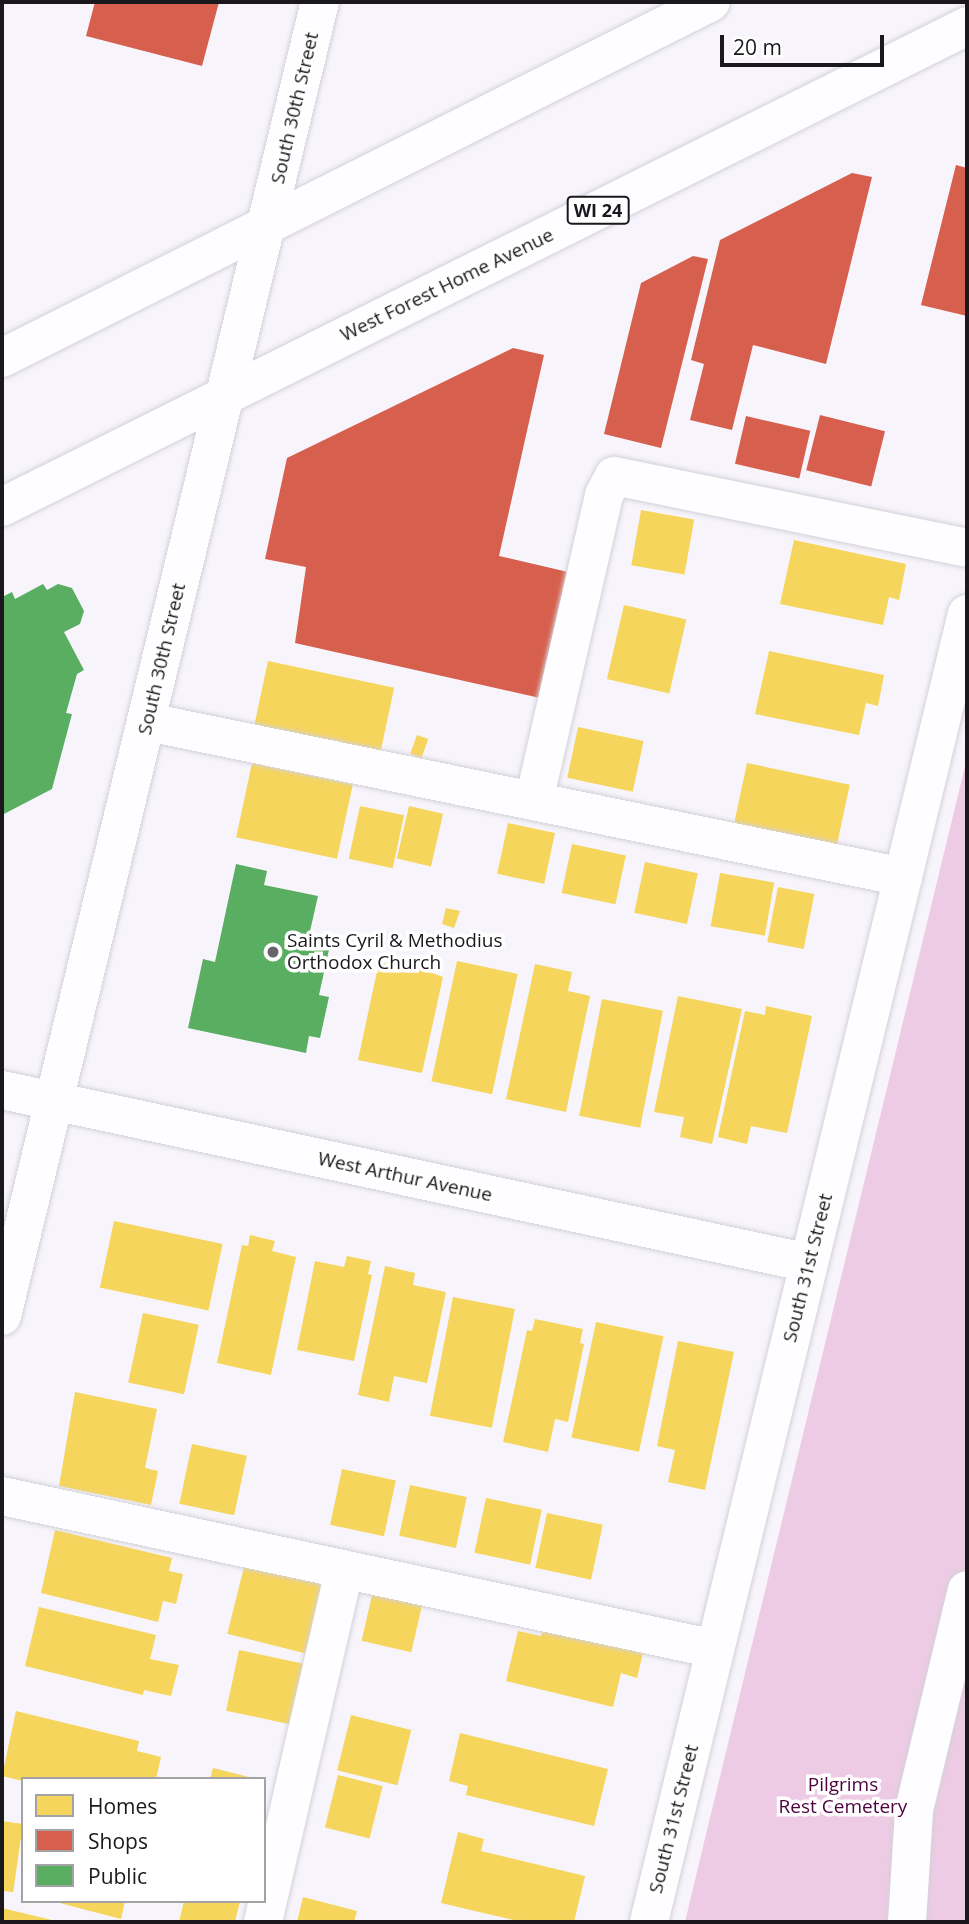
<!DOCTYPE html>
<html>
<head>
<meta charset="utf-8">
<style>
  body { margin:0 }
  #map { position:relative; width:969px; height:1924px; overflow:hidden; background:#f7f4fc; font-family:"Open Sans",sans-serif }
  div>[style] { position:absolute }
  .green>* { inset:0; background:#eecbe5 }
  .homes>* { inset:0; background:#f6d55c; transform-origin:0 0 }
  .shops>* { inset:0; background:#d6604d; transform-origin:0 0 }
  .public>* { inset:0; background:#5aae61 }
  .roads { filter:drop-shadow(0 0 2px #d3d1d7) drop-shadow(0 0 2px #d3d1d7) }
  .minor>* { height:38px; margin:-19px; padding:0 19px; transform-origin:19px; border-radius:19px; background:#fefdff }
  .major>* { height:38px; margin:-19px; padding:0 19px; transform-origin:19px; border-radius:19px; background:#fefdff }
  .dots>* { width:19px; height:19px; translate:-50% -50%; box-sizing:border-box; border:4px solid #fff; border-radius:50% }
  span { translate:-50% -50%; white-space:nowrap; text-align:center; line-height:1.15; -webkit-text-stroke:7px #fff; paint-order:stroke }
  .shield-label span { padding:2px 5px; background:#fff; border:2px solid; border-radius:5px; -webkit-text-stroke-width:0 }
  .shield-label { font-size:18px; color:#1a181d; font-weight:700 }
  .street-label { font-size:19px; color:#1a181d }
  .poi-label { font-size:19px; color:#1a181d }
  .left { translate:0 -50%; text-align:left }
  .park-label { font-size:19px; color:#4e023f }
  .frame { position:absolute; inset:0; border:4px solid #1a181d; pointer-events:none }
  .legend { position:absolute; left:21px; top:1777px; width:245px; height:126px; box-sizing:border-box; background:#fff; border:2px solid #a3a3a5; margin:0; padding:9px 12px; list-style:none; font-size:21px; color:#1a181d }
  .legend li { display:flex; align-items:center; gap:14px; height:35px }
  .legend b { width:35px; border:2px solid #a3a3a5 }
  .scale { position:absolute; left:720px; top:35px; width:164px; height:32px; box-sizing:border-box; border:4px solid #1a181d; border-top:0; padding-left:9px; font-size:21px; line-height:24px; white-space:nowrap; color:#1a181d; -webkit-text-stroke:5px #fff; paint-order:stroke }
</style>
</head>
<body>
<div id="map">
  <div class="green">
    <div style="clip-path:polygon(967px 758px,967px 1922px,685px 1922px,700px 1859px)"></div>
  </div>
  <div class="homes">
    <div style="left:641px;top:510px;width:54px;height:56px;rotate:10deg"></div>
    <div style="clip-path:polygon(794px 540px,906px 564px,899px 600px,889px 597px,883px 625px,780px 604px)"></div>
    <div style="left:624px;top:605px;width:64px;height:76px;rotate:13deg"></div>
    <div style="clip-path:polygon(769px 651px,884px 675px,878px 706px,866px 703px,859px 735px,755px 714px)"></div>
    <div style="left:268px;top:661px;width:129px;height:67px;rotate:12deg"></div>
    <div style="left:578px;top:727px;width:67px;height:52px;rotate:12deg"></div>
    <div style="left:417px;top:735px;width:12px;height:20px;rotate:20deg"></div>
    <div style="left:252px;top:763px;width:103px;height:76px;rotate:12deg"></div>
    <div style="left:747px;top:763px;width:105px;height:63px;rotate:12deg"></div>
    <div style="left:360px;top:806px;width:45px;height:54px;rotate:12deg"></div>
    <div style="left:409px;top:806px;width:35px;height:54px;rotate:13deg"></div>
    <div style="left:508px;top:823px;width:48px;height:52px;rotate:12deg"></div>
    <div style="left:572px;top:844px;width:55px;height:50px;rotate:12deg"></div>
    <div style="left:645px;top:862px;width:54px;height:52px;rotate:12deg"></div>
    <div style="left:720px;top:873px;width:55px;height:54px;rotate:10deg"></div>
    <div style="left:778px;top:887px;width:37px;height:56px;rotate:11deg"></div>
    <div style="clip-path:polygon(446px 908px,460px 911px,454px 928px,442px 924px)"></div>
    <div style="clip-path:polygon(389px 958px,443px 977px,422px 1073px,358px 1060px,379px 962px,387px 964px)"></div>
    <div style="left:457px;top:961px;width:62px;height:123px;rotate:12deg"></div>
    <div style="clip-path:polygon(535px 964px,572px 972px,568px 991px,590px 996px,566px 1112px,506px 1099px)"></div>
    <div style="clip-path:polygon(678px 996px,742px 1009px,712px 1144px,680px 1137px,684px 1117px,654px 1112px)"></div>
    <div style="left:602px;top:999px;width:62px;height:119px;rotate:11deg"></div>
    <div style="clip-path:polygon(766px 1006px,812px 1016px,787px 1133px,751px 1126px,747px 1144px,718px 1137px,745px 1011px,765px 1015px)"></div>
    <div style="left:114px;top:1221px;width:111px;height:68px;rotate:12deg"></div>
    <div style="clip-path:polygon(250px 1235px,275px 1241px,272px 1251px,296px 1257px,271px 1375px,217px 1363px,242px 1245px,248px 1246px)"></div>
    <div style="clip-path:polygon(347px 1256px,371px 1261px,368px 1274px,372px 1275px,354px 1361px,297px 1350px,315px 1261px,344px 1267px)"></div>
    <div style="clip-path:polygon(385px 1266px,415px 1273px,413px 1285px,446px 1292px,427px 1383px,394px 1376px,389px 1402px,358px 1395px)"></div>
    <div style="left:453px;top:1297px;width:63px;height:121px;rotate:11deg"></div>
    <div style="left:143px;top:1313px;width:57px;height:71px;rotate:12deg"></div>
    <div style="clip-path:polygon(535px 1319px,583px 1329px,580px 1343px,584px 1344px,568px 1422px,555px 1419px,548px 1452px,503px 1442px,527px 1330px,532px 1331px)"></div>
    <div style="left:596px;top:1322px;width:69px;height:118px;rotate:12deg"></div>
    <div style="clip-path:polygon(678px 1341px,734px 1352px,705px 1490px,668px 1482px,675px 1450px,657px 1446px)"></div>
    <div style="clip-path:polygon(75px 1392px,157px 1409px,145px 1468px,158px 1471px,151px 1505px,59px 1486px)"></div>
    <div style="left:192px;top:1444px;width:56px;height:61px;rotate:12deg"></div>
    <div style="left:342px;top:1469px;width:55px;height:57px;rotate:12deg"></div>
    <div style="left:410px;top:1485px;width:58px;height:52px;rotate:12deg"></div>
    <div style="left:486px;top:1498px;width:57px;height:56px;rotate:12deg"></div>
    <div style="left:547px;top:1513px;width:57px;height:56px;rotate:12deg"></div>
    <div style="clip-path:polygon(55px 1530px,172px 1558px,169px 1571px,183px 1574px,176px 1604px,163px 1601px,158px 1622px,41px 1593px)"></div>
    <div style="left:245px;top:1563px;width:81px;height:73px;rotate:14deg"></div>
    <div style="left:373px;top:1591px;width:51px;height:51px;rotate:13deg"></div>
    <div style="clip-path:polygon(39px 1607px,156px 1635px,150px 1659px,179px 1665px,171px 1696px,144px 1690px,143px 1695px,25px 1666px)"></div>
    <div style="clip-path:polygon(544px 1629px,643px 1653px,637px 1678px,621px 1673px,613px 1707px,506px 1681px,518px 1631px,541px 1636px)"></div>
    <div style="left:239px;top:1650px;width:71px;height:62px;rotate:12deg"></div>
    <div style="clip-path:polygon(16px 1711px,139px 1741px,137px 1751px,161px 1757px,156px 1779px,23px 1781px,2px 1776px)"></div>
    <div style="left:351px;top:1715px;width:62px;height:57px;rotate:14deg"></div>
    <div style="clip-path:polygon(460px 1733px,608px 1769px,594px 1826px,466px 1795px,468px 1786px,449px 1781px)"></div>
    <div style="clip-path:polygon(213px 1768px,253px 1778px,253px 1779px,210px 1779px)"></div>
    <div style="left:338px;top:1775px;width:46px;height:54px;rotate:14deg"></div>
    <div style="left:2px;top:1821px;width:21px;height:69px;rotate:8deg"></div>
    <div style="clip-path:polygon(458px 1832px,484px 1839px,481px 1851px,585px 1876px,574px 1922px,522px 1922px,441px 1903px)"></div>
    <div style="clip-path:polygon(303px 1897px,357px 1911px,354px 1922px,297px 1922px)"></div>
    <div style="clip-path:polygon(52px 1901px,125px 1901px,121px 1919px)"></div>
    <div style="clip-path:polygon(184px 1901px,240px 1901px,235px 1922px,179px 1922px)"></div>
    <div style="clip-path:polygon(2px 1908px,56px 1921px,56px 1922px,2px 1922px)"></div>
  </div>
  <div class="shops">
    <div style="clip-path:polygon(95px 2px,219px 2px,202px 66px,86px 36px)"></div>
    <div style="clip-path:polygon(956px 165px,967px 168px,967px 316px,921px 305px)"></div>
    <div style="clip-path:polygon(852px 173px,872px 177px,826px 364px,753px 345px,732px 430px,690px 420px,704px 364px,691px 360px,720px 240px)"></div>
    <div style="clip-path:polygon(693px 256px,708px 259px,661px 448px,604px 434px,641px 283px)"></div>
    <div style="clip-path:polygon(513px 348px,544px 355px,499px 556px,568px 572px,540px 698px,295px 643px,306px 567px,265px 559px,287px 458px)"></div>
    <div style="left:820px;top:415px;width:67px;height:57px;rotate:14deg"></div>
    <div style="left:746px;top:416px;width:66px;height:49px;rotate:13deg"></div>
  </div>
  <div class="public">
    <div style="clip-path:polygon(43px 584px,47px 590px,58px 584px,72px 588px,84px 611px,80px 624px,64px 632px,84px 670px,77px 674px,66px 713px,72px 714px,52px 789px,2px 815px,2px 597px,12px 592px,15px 599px)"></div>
    <div style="clip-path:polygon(236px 864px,267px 871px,264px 885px,318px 896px,308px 940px,330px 945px,319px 995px,329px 997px,320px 1038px,309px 1036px,306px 1053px,188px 1028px,203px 959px,215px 962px)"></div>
  </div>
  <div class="roads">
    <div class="minor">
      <div style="left:148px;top:722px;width:771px;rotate:11.6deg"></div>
      <div style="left:534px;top:801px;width:314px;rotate:-77.1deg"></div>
      <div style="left:604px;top:495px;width:21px;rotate:-62deg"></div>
      <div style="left:614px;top:476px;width:360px;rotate:11.5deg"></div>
      <div style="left:2px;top:1090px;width:825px;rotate:12.1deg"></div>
      <div style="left:2px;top:1316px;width:1352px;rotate:-76.4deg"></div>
      <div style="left:2px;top:1496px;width:729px;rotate:12.11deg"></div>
      <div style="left:263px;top:1922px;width:361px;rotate:-77deg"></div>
      <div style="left:649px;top:1922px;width:1346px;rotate:-76.34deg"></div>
      <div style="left:907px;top:1922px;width:112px;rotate:-86.4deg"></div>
      <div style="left:914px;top:1810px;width:226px;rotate:-76.5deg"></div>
    </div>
    <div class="major">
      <div style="left:2px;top:358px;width:793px;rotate:-26.66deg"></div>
      <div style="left:2px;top:507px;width:1078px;rotate:-26.49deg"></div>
    </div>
  </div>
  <div class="dots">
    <div style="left:273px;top:952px;background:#67656b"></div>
  </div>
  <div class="shield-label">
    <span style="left:598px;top:210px">WI 24</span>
  </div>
  <div class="street-label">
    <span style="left:295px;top:108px;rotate:-77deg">South 30th Street</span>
    <span style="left:447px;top:285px;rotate:-26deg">West Forest Home Avenue</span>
    <span style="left:162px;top:659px;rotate:-77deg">South 30th Street</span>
    <span style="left:405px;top:1177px;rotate:12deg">West Arthur Avenue</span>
    <span style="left:808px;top:1268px;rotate:-76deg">South 31st Street</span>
    <span style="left:674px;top:1819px;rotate:-76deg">South 31st Street</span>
  </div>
  <div class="poi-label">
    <span class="left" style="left:287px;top:952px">Saints Cyril &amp; Methodius<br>Orthodox Church</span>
  </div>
  <div class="park-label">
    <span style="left:843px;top:1796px">Pilgrims<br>Rest Cemetery</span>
  </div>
  <div class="frame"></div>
  <ul class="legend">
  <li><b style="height:19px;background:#f6d55c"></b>Homes</li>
  <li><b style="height:19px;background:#d6604d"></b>Shops</li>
  <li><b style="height:19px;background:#5aae61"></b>Public</li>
  </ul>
  <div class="scale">20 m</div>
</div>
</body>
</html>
